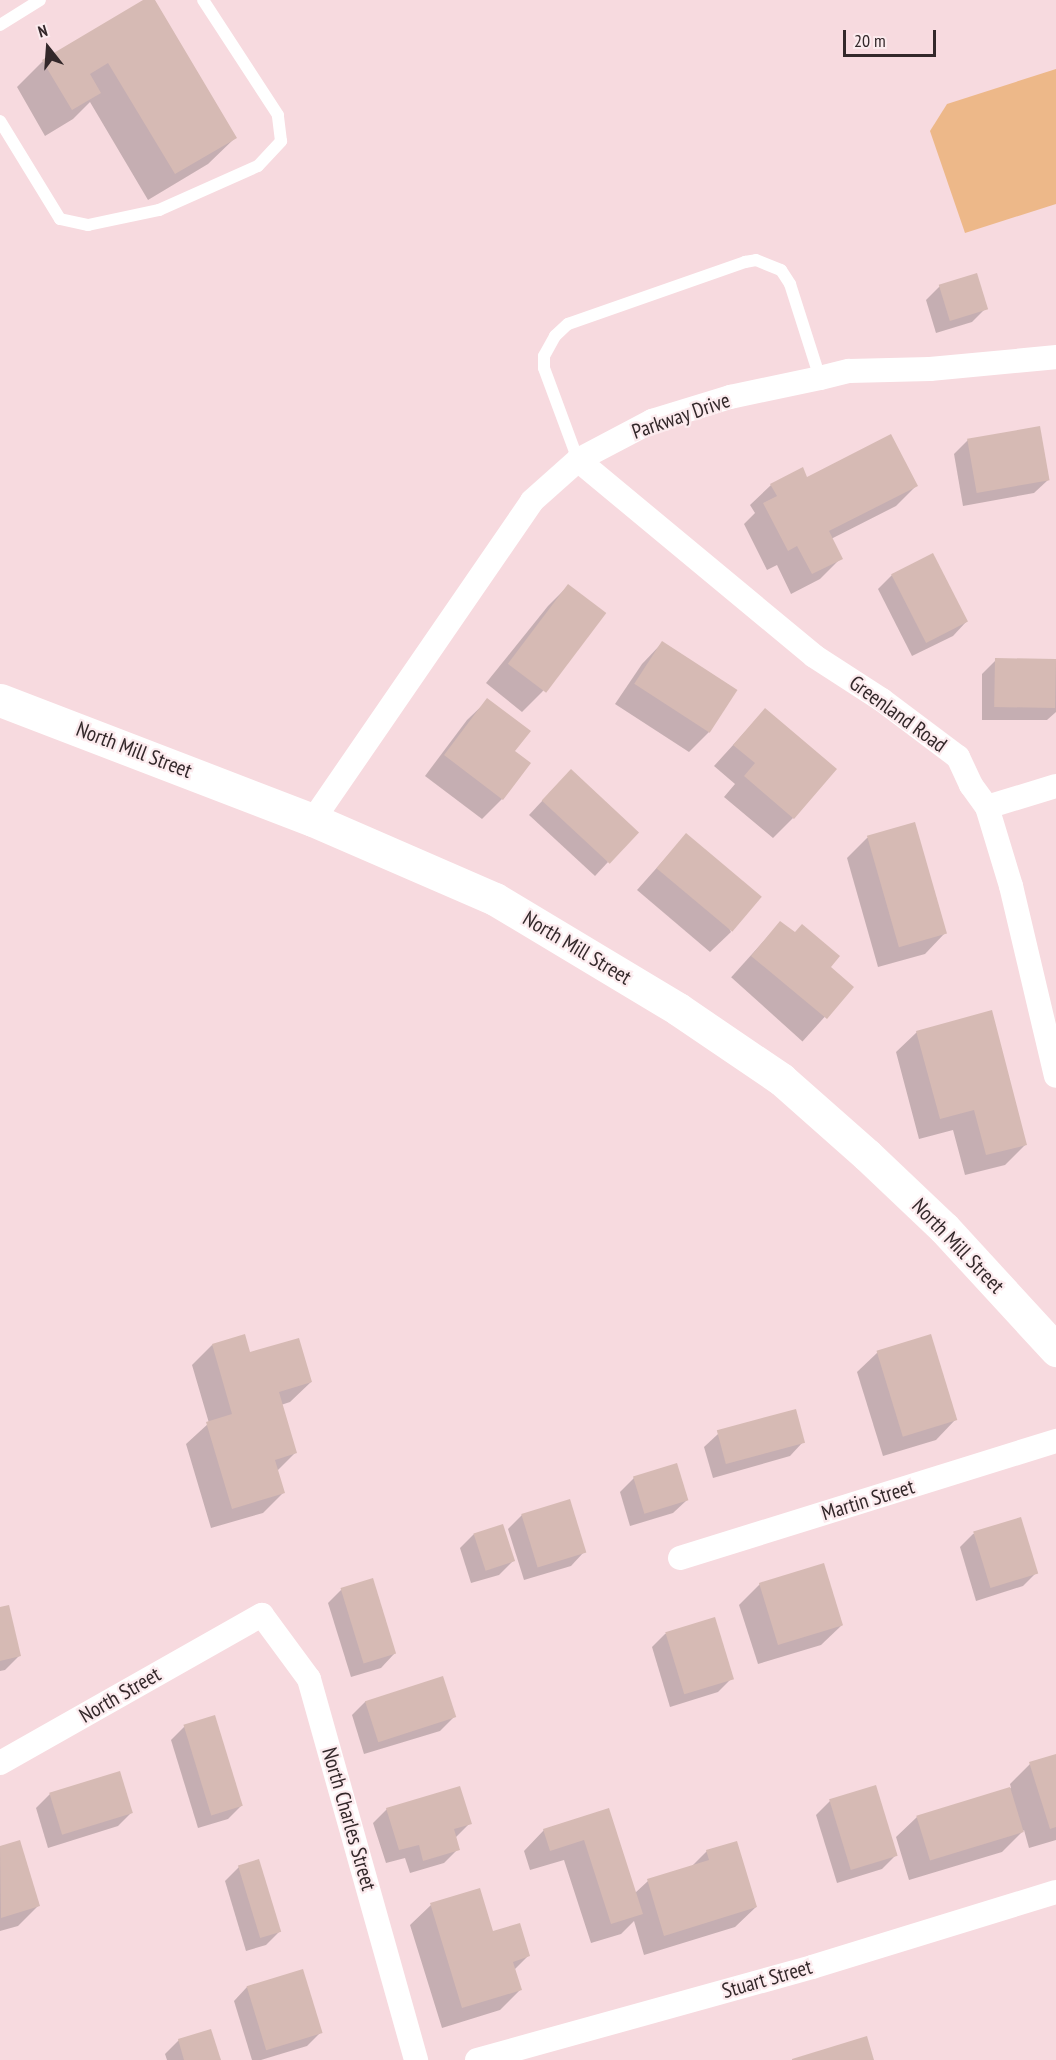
<!DOCTYPE html>
<html>
<head>
<meta charset="utf-8">
<style>
  body { margin:0 }
  #map { position:relative; width:1056px; height:2060px; overflow:hidden; background:#f7dadf; font-family:"PT Sans Narrow",sans-serif }
  div>[style] { position:absolute }
  .green>* { inset:0; background:#edb889 }
  .shadow>* { inset:0; background:#0003; transform-origin:0 0 }
  .building>* { inset:0; background:#d6bab4; transform-origin:0 0 }
  .lane>* { height:12px; margin:-6px; padding:0 6px; transform-origin:6px; border-radius:6px; background:#fff }
  .street>* { height:24px; margin:-12px; padding:0 12px; transform-origin:12px; border-radius:12px; background:#fff }
  .secondary>* { height:33px; margin:-16.5px; padding:0 16.5px; transform-origin:16.5px; border-radius:16.5px; background:#fff }
  span { translate:-50% -50%; white-space:nowrap; text-align:center; line-height:1.15; -webkit-text-stroke:4.5px #fcebee; paint-order:stroke }
  .street-label { font-size:21px; color:#33282a }
  .north { position:absolute; left:18px; top:18px; width:60px; height:60px; -webkit-text-stroke:4px #fcebee; paint-order:stroke; rotate:343deg; font-size:16px; font-weight:700; line-height:24px; text-align:center; color:#33282a }
  .north::after { content:''; display:block; margin:auto; width:21px; height:27px; background:#33282a; clip-path:polygon(50% 0,100% 100%,50% 72%,0 100%) }
  .scale { position:absolute; left:843px; top:30px; width:93px; height:27px; box-sizing:border-box; border:3px solid #33282a; border-top:0; padding-left:8px; font-size:18px; line-height:21px; white-space:nowrap; color:#33282a; -webkit-text-stroke:4px #fcebee; paint-order:stroke }
</style>
</head>
<body>
<div id="map">
  <div class="green">
    <div style="clip-path:polygon(1056px 69px,1056px 204px,965px 233px,930px 131px,947px 104px)"></div>
  </div>
  <div class="shadow">
    <div style="clip-path:polygon(146px 0,153px 0,235px 138px,208px 164px,148px 200px,90px 102px,73px 119px,45px 136px,17px 87px,43px 61px)"></div>
    <div style="clip-path:polygon(940px 286px,986px 308px,972px 322px,936px 333px,926px 300px)"></div>
    <div style="clip-path:polygon(968px 440px,1048px 480px,1034px 493px,963px 506px,954px 454px)"></div>
    <div style="clip-path:polygon(806px 479px,916px 486px,896px 506px,831px 539px,841px 558px,820px 579px,791px 594px,777px 565px,767px 570px,744px 524px,755px 513px,750px 505px,771px 485px)"></div>
    <div style="clip-path:polygon(892px 575px,966px 622px,953px 636px,912px 656px,878px 589px)"></div>
    <div style="clip-path:polygon(568px 586px,604px 614px,542px 692px,522px 712px,486px 683px,548px 606px)"></div>
    <div style="clip-path:polygon(662px 643px,709px 732px,689px 752px,615px 704px,642px 664px)"></div>
    <div style="clip-path:polygon(996px 660px,1056px 661px,1056px 712px,1047px 720px,982px 720px,982px 674px)"></div>
    <div style="clip-path:polygon(488px 700px,513px 751px,502px 799px,482px 819px,425px 776px,467px 720px)"></div>
    <div style="clip-path:polygon(765px 710px,793px 818px,773px 838px,724px 797px,735px 784px,714px 766px)"></div>
    <div style="clip-path:polygon(557px 785px,608px 862px,595px 876px,529px 815px)"></div>
    <div style="clip-path:polygon(914px 824px,945px 933px,925px 954px,878px 967px,847px 858px,867px 838px)"></div>
    <div style="clip-path:polygon(686px 835px,731px 932px,710px 952px,637px 890px)"></div>
    <div style="left:780px;top:923px;width:96px;height:73px;rotate:42deg"></div>
    <div style="clip-path:polygon(917px 1032px,1026px 1144px,1005px 1165px,965px 1175px,953px 1130px,919px 1139px,896px 1052px)"></div>
    <div style="clip-path:polygon(212px 1345px,249px 1354px,311px 1382px,290px 1402px,281px 1405px,295px 1453px,277px 1471px,283px 1493px,263px 1513px,211px 1528px,186px 1444px,209px 1423px,192px 1365px)"></div>
    <div style="clip-path:polygon(878px 1352px,956px 1419px,936px 1440px,883px 1456px,857px 1372px)"></div>
    <div style="clip-path:polygon(718px 1434px,803px 1442px,790px 1456px,713px 1478px,704px 1447px)"></div>
    <div style="clip-path:polygon(634px 1478px,687px 1500px,673px 1513px,630px 1526px,620px 1492px)"></div>
    <div style="clip-path:polygon(522px 1515px,584px 1552px,571px 1566px,524px 1580px,508px 1529px)"></div>
    <div style="clip-path:polygon(1020px 1519px,1037px 1572px,1023px 1586px,976px 1601px,960px 1547px,973px 1534px)"></div>
    <div style="clip-path:polygon(474px 1534px,513px 1561px,499px 1575px,471px 1583px,460px 1548px)"></div>
    <div style="clip-path:polygon(760px 1584px,842px 1625px,821px 1645px,758px 1664px,739px 1605px)"></div>
    <div style="clip-path:polygon(342px 1589px,394px 1654px,381px 1668px,351px 1677px,328px 1603px)"></div>
    <div style="clip-path:polygon(0 1609px,19px 1656px,5px 1670px,0 1671px)"></div>
    <div style="clip-path:polygon(714px 1619px,732px 1678px,718px 1692px,670px 1707px,652px 1647px,665px 1634px)"></div>
    <div style="clip-path:polygon(366px 1701px,454px 1717px,440px 1731px,364px 1754px,352px 1715px)"></div>
    <div style="clip-path:polygon(185px 1726px,242px 1805px,228px 1819px,198px 1828px,171px 1740px)"></div>
    <div style="clip-path:polygon(1056px 1756px,1056px 1840px,1029px 1848px,1024px 1830px,1002px 1852px,909px 1880px,896px 1837px,917px 1817px,1011px 1788px,1010px 1784px,1030px 1764px)"></div>
    <div style="clip-path:polygon(50px 1794px,131px 1813px,118px 1826px,48px 1848px,36px 1808px)"></div>
    <div style="clip-path:polygon(830px 1801px,896px 1855px,882px 1869px,837px 1883px,816px 1815px)"></div>
    <div style="clip-path:polygon(387px 1809px,470px 1823px,455px 1838px,458px 1849px,444px 1863px,410px 1873px,405px 1858px,386px 1863px,373px 1823px)"></div>
    <div style="clip-path:polygon(608px 1810px,635px 1893px,648px 1881px,690px 1868px,707px 1851px,756px 1907px,735px 1927px,644px 1955px,634px 1921px,621px 1934px,591px 1943px,564px 1860px,530px 1870px,524px 1851px,544px 1830px)"></div>
    <div style="clip-path:polygon(19px 1842px,38px 1906px,18px 1926px,0 1931px,0 1848px)"></div>
    <div style="clip-path:polygon(239px 1867px,279px 1932px,266px 1945px,246px 1951px,225px 1881px)"></div>
    <div style="clip-path:polygon(431px 1905px,492px 1933px,528px 1956px,514px 1970px,520px 1990px,500px 2010px,442px 2028px,410px 1925px)"></div>
    <div style="clip-path:polygon(302px 1971px,321px 2032px,307px 2046px,261px 2060px,252px 2060px,234px 2001px,247px 1987px)"></div>
    <div style="clip-path:polygon(179px 2040px,219px 2060px,167px 2060px,165px 2054px)"></div>
  </div>
  <div class="building">
    <div style="clip-path:polygon(143px 0,155px 0,237px 138px,175px 174px,108px 63px,90px 74px,101px 93px,72px 110px,42px 60px)"></div>
    <div style="left:977px;top:273px;width:38px;height:40px;rotate:73deg"></div>
    <div style="left:1040px;top:426px;width:55px;height:74px;rotate:80deg"></div>
    <div style="clip-path:polygon(891px 434px,918px 486px,829px 531px,843px 559px,812px 574px,797px 546px,788px 551px,763px 503px,777px 496px,770px 484px,803px 467px,807px 477px)"></div>
    <div style="left:933px;top:553px;width:77px;height:47px;rotate:63deg"></div>
    <div style="left:568px;top:584px;width:48px;height:100px;rotate:37deg"></div>
    <div style="left:662px;top:641px;width:90px;height:51px;rotate:33deg"></div>
    <div style="left:995px;top:658px;width:61px;height:49px;rotate:1deg"></div>
    <div style="clip-path:polygon(487px 698px,531px 731px,515px 751px,531px 763px,503px 800px,444px 755px)"></div>
    <div style="clip-path:polygon(765px 708px,837px 769px,794px 819px,744px 776px,755px 763px,733px 745px)"></div>
    <div style="left:571px;top:769px;width:93px;height:43px;rotate:43deg"></div>
    <div style="left:915px;top:822px;width:116px;height:50px;rotate:74deg"></div>
    <div style="left:686px;top:833px;width:99px;height:46px;rotate:40deg"></div>
    <div style="clip-path:polygon(780px 921px,795px 932px,802px 924px,840px 956px,831px 967px,854px 987px,827px 1019px,751px 956px)"></div>
    <div style="clip-path:polygon(992px 1010px,1027px 1145px,986px 1155px,974px 1110px,940px 1119px,916px 1031px)"></div>
    <div style="clip-path:polygon(245px 1334px,250px 1352px,299px 1338px,312px 1382px,279px 1392px,297px 1453px,275px 1460px,285px 1493px,232px 1509px,206px 1422px,232px 1414px,212px 1344px)"></div>
    <div style="left:931px;top:1334px;width:90px;height:57px;rotate:73deg"></div>
    <div style="left:796px;top:1409px;width:35px;height:82px;rotate:75deg"></div>
    <div style="left:677px;top:1463px;width:39px;height:46px;rotate:73deg"></div>
    <div style="left:570px;top:1499px;width:56px;height:51px;rotate:73deg"></div>
    <div style="left:1021px;top:1517px;width:59px;height:50px;rotate:73deg"></div>
    <div style="left:503px;top:1524px;width:39px;height:31px;rotate:72deg"></div>
    <div style="left:824px;top:1563px;width:65px;height:68px;rotate:73deg"></div>
    <div style="left:373px;top:1578px;width:79px;height:34px;rotate:73deg"></div>
    <div style="clip-path:polygon(9px 1605px,21px 1656px,0 1661px,0 1607px)"></div>
    <div style="left:715px;top:1617px;width:65px;height:52px;rotate:73deg"></div>
    <div style="left:443px;top:1676px;width:43px;height:82px;rotate:72deg"></div>
    <div style="left:215px;top:1715px;width:95px;height:33px;rotate:73deg"></div>
    <div style="clip-path:polygon(1056px 1754px,1056px 1827px,1050px 1829px,1029px 1762px)"></div>
    <div style="left:120px;top:1771px;width:44px;height:74px;rotate:73deg"></div>
    <div style="left:876px;top:1785px;width:74px;height:49px;rotate:73deg"></div>
    <div style="clip-path:polygon(460px 1786px,472px 1824px,454px 1829px,460px 1850px,423px 1861px,419px 1845px,399px 1850px,386px 1808px)"></div>
    <div style="left:1010px;top:1787px;width:47px;height:98px;rotate:73deg"></div>
    <div style="clip-path:polygon(609px 1808px,643px 1914px,611px 1924px,584px 1840px,550px 1851px,543px 1829px)"></div>
    <div style="clip-path:polygon(20px 1840px,40px 1906px,1px 1918px,0 1846px)"></div>
    <div style="clip-path:polygon(737px 1841px,757px 1907px,664px 1936px,647px 1879px,709px 1860px,706px 1850px)"></div>
    <div style="left:259px;top:1859px;width:76px;height:22px;rotate:73deg"></div>
    <div style="clip-path:polygon(480px 1888px,493px 1931px,520px 1923px,530px 1956px,513px 1962px,522px 1990px,462px 2008px,430px 1903px)"></div>
    <div style="left:303px;top:1969px;width:67px;height:59px;rotate:73deg"></div>
    <div style="clip-path:polygon(211px 2029px,221px 2060px,184px 2060px,178px 2039px)"></div>
    <div style="clip-path:polygon(867px 2036px,874px 2060px,792px 2060px,792px 2059px)"></div>
  </div>
  <div class="lane">
    <div style="left:0;top:25px;width:47px;rotate:-32deg"></div>
    <div style="left:0;top:121px;width:115px;rotate:58.5deg"></div>
    <div style="left:60px;top:219px;width:29px;rotate:12deg"></div>
    <div style="left:88px;top:225px;width:73px;rotate:-11.9deg"></div>
    <div style="left:159px;top:210px;width:108px;rotate:-24deg"></div>
    <div style="left:258px;top:166px;width:34px;rotate:-47deg"></div>
    <div style="left:281px;top:141px;width:26px;rotate:-97deg"></div>
    <div style="left:278px;top:115px;width:137px;rotate:-123.1deg"></div>
    <div style="left:578px;top:460px;width:98px;rotate:-110.3deg"></div>
    <div style="left:544px;top:368px;width:12px;rotate:-90deg"></div>
    <div style="left:544px;top:356px;width:23px;rotate:-61deg"></div>
    <div style="left:555px;top:336px;width:18px;rotate:-43deg"></div>
    <div style="left:568px;top:324px;width:188px;rotate:-19.3deg"></div>
    <div style="left:745px;top:262px;width:11px;rotate:-10deg"></div>
    <div style="left:756px;top:260px;width:27px;rotate:22deg"></div>
    <div style="left:781px;top:270px;width:17px;rotate:57deg"></div>
    <div style="left:790px;top:284px;width:99px;rotate:72.3deg"></div>
  </div>
  <div class="street">
    <div style="left:578px;top:460px;width:307px;rotate:39.7deg"></div>
    <div style="left:814px;top:656px;width:81px;rotate:32.9deg"></div>
    <div style="left:882px;top:700px;width:95px;rotate:36.9deg"></div>
    <div style="left:958px;top:757px;width:31px;rotate:65deg"></div>
    <div style="left:971px;top:785px;width:27px;rotate:54deg"></div>
    <div style="left:987px;top:807px;width:83px;rotate:73.1deg"></div>
    <div style="left:1011px;top:886px;width:195px;rotate:76.7deg"></div>
    <div style="left:987px;top:807px;width:72px;rotate:-16.9deg"></div>
    <div style="left:313px;top:820px;width:387px;rotate:-55.5deg"></div>
    <div style="left:532px;top:501px;width:62px;rotate:-41.7deg"></div>
    <div style="left:578px;top:460px;width:84px;rotate:-27.8deg"></div>
    <div style="left:652px;top:421px;width:82px;rotate:-17.1deg"></div>
    <div style="left:730px;top:397px;width:92px;rotate:-11.9deg"></div>
    <div style="left:820px;top:378px;width:30px;rotate:-14deg"></div>
    <div style="left:849px;top:371px;width:81px;rotate:-1.4deg"></div>
    <div style="left:930px;top:369px;width:127px;rotate:-5.4deg"></div>
    <div style="left:680px;top:1558px;width:394px;rotate:-17.3deg"></div>
    <div style="left:0;top:1763px;width:301px;rotate:-29.5deg"></div>
    <div style="left:262px;top:1615px;width:79px;rotate:53.7deg"></div>
    <div style="left:309px;top:1679px;width:396px;rotate:74.3deg"></div>
    <div style="left:477px;top:2060px;width:348px;rotate:-15.5deg"></div>
    <div style="left:812px;top:1967px;width:255px;rotate:-17.1deg"></div>
  </div>
  <div class="secondary">
    <div style="left:0;top:700px;width:335px;rotate:21deg"></div>
    <div style="left:313px;top:820px;width:198px;rotate:23.5deg"></div>
    <div style="left:495px;top:899px;width:214px;rotate:31deg"></div>
    <div style="left:678px;top:1009px;width:125px;rotate:34.2deg"></div>
    <div style="left:781px;top:1079px;width:115px;rotate:41.5deg"></div>
    <div style="left:867px;top:1155px;width:106px;rotate:43.5deg"></div>
    <div style="left:944px;top:1228px;width:166px;rotate:47.4deg"></div>
  </div>
  <div class="street-label">
    <span style="left:681px;top:416px;rotate:-19deg">Parkway Drive</span>
    <span style="left:898px;top:714px;rotate:36deg">Greenland Road</span>
    <span style="left:134px;top:750px;rotate:21deg">North Mill Street</span>
    <span style="left:577px;top:948px;rotate:31deg">North Mill Street</span>
    <span style="left:958px;top:1246px;rotate:46deg">North Mill Street</span>
    <span style="left:868px;top:1500px;rotate:-17deg">Martin Street</span>
    <span style="left:120px;top:1695px;rotate:-30deg">North Street</span>
    <span style="left:349px;top:1819px;rotate:74deg">North Charles Street</span>
    <span style="left:767px;top:1979px;rotate:-16deg">Stuart Street</span>
  </div>
  <div class="north">N</div>
  <div class="scale">20 m</div>
</div>
</body>
</html>
